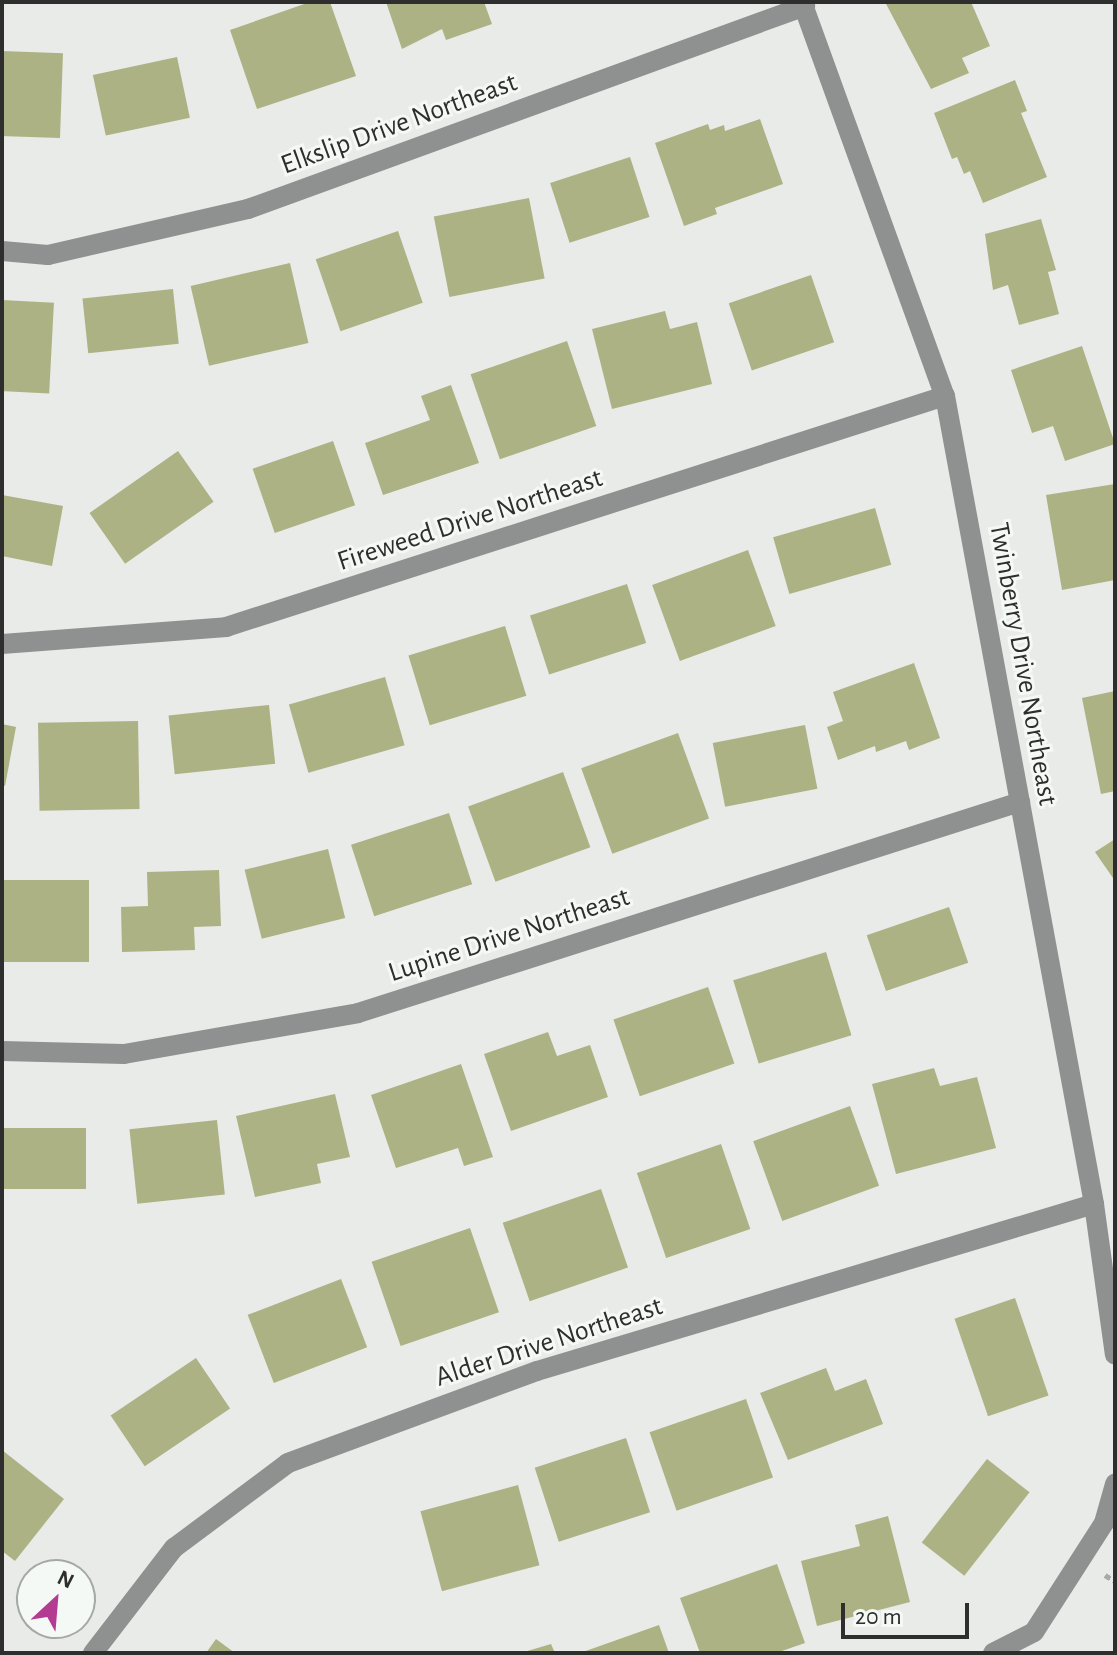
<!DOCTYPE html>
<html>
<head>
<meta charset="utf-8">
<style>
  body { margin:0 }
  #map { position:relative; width:1117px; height:1655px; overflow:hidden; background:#e8ebe8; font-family:"Alegreya Sans",sans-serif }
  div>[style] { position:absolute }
  .building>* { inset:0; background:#adb284; transform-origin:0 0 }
  .path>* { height:5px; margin-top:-2.5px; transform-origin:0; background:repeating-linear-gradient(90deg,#a8aaa8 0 6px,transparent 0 10px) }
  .minor>* { height:20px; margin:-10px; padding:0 10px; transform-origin:10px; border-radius:10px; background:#8f9190 }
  span { translate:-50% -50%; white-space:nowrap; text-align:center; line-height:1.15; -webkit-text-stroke:6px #f5f9f5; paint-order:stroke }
  .street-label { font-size:28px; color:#2d2e2d }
  .frame { position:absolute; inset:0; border:4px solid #2d2e2d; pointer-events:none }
  .north { position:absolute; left:16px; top:1559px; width:80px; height:80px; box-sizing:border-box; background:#f5f9f5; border:2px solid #a5a8a5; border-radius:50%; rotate:26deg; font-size:22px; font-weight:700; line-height:32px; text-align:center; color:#2d2e2d }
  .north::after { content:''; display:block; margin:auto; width:28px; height:36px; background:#b33c92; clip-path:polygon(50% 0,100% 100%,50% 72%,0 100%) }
  .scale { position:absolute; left:841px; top:1603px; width:128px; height:36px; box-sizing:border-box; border:4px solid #2d2e2d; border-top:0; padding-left:10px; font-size:24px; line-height:28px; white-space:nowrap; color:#2d2e2d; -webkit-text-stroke:6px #f5f9f5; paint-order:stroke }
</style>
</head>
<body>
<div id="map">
  <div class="building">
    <div style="clip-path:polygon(310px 2px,330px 2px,356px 76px,257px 109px,230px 30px)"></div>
    <div style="clip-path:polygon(386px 2px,484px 2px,492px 24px,446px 40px,442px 29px,402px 49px)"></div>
    <div style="clip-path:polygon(885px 2px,971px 2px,990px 46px,962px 58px,969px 73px,931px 89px)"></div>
    <div style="left:2px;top:51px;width:61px;height:85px;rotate:2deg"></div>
    <div style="left:177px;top:57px;width:62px;height:86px;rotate:78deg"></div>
    <div style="clip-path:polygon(1015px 80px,1027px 111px,1021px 113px,1047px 177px,983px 203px,970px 171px,964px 174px,957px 157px,952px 159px,934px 113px)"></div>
    <div style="clip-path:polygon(760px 119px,783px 184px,715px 208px,717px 214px,684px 226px,655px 143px,708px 124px,710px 130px,724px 125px,725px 131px)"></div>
    <div style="left:630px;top:157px;width:63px;height:84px;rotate:72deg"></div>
    <div style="left:529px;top:198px;width:82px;height:97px;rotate:79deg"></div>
    <div style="clip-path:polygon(1041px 219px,1056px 270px,1048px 272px,1059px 314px,1019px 325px,1008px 285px,993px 290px,985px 234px)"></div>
    <div style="left:398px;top:231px;width:76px;height:87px;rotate:71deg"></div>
    <div style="left:290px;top:263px;width:82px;height:102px;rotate:77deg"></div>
    <div style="left:811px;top:275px;width:71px;height:87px;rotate:71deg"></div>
    <div style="left:173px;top:289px;width:55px;height:91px;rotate:84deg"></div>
    <div style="left:2px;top:300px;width:52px;height:91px;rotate:3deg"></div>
    <div style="clip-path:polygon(665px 311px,670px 329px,697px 322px,712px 384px,612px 409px,592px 329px)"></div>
    <div style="left:567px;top:341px;width:90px;height:102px;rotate:71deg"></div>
    <div style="clip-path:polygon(1082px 346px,1115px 444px,1065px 461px,1053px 426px,1032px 433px,1011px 370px)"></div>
    <div style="clip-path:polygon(451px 385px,479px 463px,383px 495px,365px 443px,430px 420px,421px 396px)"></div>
    <div style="left:333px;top:441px;width:68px;height:85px;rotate:71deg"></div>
    <div style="left:178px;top:451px;width:62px;height:108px;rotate:55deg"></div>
    <div style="clip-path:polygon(1115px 484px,1115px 580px,1062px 590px,1046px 495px)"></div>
    <div style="clip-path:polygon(2px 495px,63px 506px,52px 566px,2px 556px)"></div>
    <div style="left:875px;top:508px;width:59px;height:106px;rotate:74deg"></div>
    <div style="left:748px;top:550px;width:81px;height:102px;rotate:70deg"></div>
    <div style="left:627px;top:584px;width:62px;height:102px;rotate:72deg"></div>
    <div style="left:505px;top:626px;width:73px;height:101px;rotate:73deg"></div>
    <div style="clip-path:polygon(914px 663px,940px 738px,909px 750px,906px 741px,876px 752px,875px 746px,838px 760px,827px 727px,843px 721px,833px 692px)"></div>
    <div style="left:385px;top:677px;width:71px;height:100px;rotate:74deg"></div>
    <div style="clip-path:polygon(1115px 691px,1115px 791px,1101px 794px,1082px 698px)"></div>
    <div style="left:269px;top:705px;width:59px;height:101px;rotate:84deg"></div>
    <div style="left:138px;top:721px;width:88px;height:100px;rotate:89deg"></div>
    <div style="clip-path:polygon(2px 724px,16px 727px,5px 786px,2px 785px)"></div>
    <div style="left:805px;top:725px;width:65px;height:94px;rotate:79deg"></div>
    <div style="left:678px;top:733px;width:91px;height:103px;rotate:70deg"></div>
    <div style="left:563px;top:772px;width:80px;height:101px;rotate:70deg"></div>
    <div style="left:449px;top:813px;width:75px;height:103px;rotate:72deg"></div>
    <div style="clip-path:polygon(1115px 839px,1115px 881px,1095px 852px)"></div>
    <div style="left:328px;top:849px;width:71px;height:86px;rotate:76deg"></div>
    <div style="clip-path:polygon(219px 870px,221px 926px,194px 927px,195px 950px,122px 952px,121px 907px,148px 906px,147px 872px)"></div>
    <div style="left:2px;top:880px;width:87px;height:82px"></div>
    <div style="left:949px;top:907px;width:59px;height:87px;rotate:71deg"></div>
    <div style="left:826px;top:952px;width:87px;height:97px;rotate:73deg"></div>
    <div style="left:708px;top:987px;width:81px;height:100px;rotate:71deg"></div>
    <div style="clip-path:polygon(548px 1032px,557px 1056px,590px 1045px,608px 1097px,511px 1131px,484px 1054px)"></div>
    <div style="clip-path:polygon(461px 1064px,493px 1157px,464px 1166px,458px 1148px,396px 1168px,371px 1095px)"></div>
    <div style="clip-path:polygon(934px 1068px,940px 1086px,977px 1077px,996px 1148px,896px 1174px,872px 1084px)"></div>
    <div style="clip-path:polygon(335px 1094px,350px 1157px,317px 1164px,321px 1183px,255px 1197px,236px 1116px)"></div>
    <div style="left:850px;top:1106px;width:85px;height:103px;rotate:70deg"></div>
    <div style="left:217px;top:1120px;width:75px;height:88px;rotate:84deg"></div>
    <div style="left:2px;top:1128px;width:84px;height:61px"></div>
    <div style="left:721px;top:1144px;width:90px;height:89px;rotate:71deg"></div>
    <div style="left:601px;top:1189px;width:83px;height:104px;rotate:71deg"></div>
    <div style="left:470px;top:1228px;width:89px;height:104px;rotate:71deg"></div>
    <div style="left:341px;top:1279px;width:73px;height:100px;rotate:69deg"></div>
    <div style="left:1015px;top:1298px;width:103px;height:64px;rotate:71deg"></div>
    <div style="left:196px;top:1358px;width:61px;height:103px;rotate:56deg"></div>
    <div style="clip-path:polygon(826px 1368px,835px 1391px,866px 1379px,883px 1424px,788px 1460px,760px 1393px)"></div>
    <div style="left:746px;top:1399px;width:83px;height:102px;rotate:71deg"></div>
    <div style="left:626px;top:1438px;width:78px;height:96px;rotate:72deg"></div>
    <div style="clip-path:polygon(2px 1450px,64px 1499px,15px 1561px,2px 1551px)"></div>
    <div style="left:987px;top:1459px;width:54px;height:106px;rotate:38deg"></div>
    <div style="left:518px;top:1485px;width:83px;height:101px;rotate:75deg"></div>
    <div style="clip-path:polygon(888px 1516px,910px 1602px,817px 1626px,801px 1561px,860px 1546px,855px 1525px)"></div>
    <div style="clip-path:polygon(777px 1564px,805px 1643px,776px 1653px,700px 1653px,680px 1598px)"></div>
    <div style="clip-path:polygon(659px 1625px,669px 1653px,580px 1653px)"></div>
    <div style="clip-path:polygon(216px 1639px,235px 1653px,206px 1653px)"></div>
    <div style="clip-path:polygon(551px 1644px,555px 1653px,525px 1653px,524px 1652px)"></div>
  </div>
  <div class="path">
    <div style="left:1105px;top:1575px;width:12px;rotate:31deg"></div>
  </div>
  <div class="minor">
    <div style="left:802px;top:2px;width:419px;rotate:70.1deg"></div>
    <div style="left:945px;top:396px;width:822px;rotate:79.55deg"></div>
    <div style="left:1094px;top:1204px;width:152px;rotate:82.1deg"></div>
    <div style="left:2px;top:251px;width:46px;rotate:5deg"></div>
    <div style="left:48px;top:255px;width:205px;rotate:-13deg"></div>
    <div style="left:248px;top:209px;width:593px;rotate:-20.02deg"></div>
    <div style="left:2px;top:644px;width:225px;rotate:-4.3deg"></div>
    <div style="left:226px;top:627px;width:755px;rotate:-17.81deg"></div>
    <div style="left:2px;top:1051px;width:122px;rotate:1.4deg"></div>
    <div style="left:124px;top:1054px;width:238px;rotate:-9.9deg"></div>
    <div style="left:358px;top:1013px;width:695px;rotate:-17.68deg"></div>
    <div style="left:93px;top:1653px;width:133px;rotate:-52.4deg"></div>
    <div style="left:174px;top:1548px;width:142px;rotate:-36.7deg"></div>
    <div style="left:288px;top:1463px;width:265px;rotate:-20.3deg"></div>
    <div style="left:537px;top:1371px;width:581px;rotate:-16.69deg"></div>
    <div style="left:993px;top:1653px;width:46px;rotate:-27.1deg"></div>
    <div style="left:1034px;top:1632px;width:130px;rotate:-57.3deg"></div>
    <div style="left:1104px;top:1523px;width:41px;rotate:-74.2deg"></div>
  </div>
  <div class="street-label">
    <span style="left:399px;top:124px;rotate:-20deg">Elkslip Drive Northeast</span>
    <span style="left:470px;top:520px;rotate:-18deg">Fireweed Drive Northeast</span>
    <span style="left:1023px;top:664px;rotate:80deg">Twinberry Drive Northeast</span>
    <span style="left:509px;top:935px;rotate:-18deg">Lupine Drive Northeast</span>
    <span style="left:549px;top:1342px;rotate:-18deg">Alder Drive Northeast</span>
  </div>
  <div class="frame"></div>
  <div class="north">N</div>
  <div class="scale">20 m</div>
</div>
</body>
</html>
